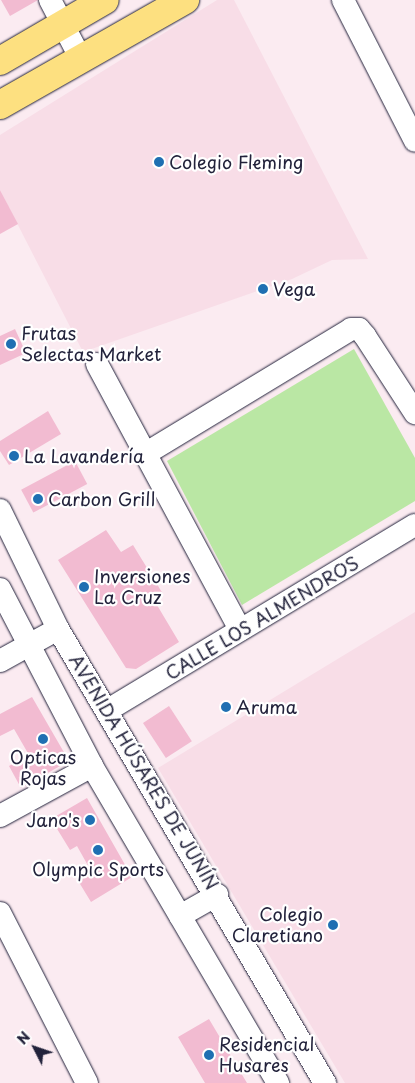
<!DOCTYPE html>
<html>
<head>
<meta charset="utf-8">
<style>
  body { margin:0 }
  #map { position:relative; width:415px; height:1083px; overflow:hidden; background:#fbebf1; font-family:"Playpen Sans",sans-serif }
  div>[style] { position:absolute }
  .built>* { inset:0; background:#f8dde7 }
  .green>* { inset:0; background:#bae7a4 }
  .building>* { inset:0; background:#f2bbd1; transform-origin:0 0 }
  .roads { filter:drop-shadow(0 0 1px #22223b) drop-shadow(0 0 1px #22223b) }
  .minor>* { height:22px; margin:-11px; padding:0 11px; transform-origin:11px; border-radius:11px; background:#fff }
  .major>* { height:28px; margin:-14px; padding:0 14px; transform-origin:14px; border-radius:14px; background:#fde080 }
  .dots>* { width:14px; height:14px; translate:-50% -50%; box-sizing:border-box; border:2px solid #fff; border-radius:50% }
  span { translate:-50% -50%; white-space:nowrap; text-align:center; line-height:1.15; -webkit-text-stroke:4.5px #fff; paint-order:stroke }
  .poi-label { font-size:18px; color:#22223b }
  .left { translate:0 -50%; text-align:left }
  .right { translate:-100% -50%; text-align:right }
  .street-label { font-size:18px; color:#22223b }
  .north { position:absolute; left:10px; top:1023px; width:50px; height:50px; -webkit-text-stroke:4px #fff; paint-order:stroke; rotate:311deg; font-size:14px; font-weight:700; line-height:20px; text-align:center; color:#22223b }
  .north::after { content:''; display:block; margin:auto; width:18px; height:22px; background:#22223b; clip-path:polygon(50% 0,100% 100%,50% 72%,0 100%) }
</style>
</head>
<body>
<div id="map">
  <div class="built">
    <div style="clip-path:polygon(217px 0,234px 0,368px 259px,332px 260px,292px 279px,83px 352px,0 190px,0 135px)"></div>
    <div style="clip-path:polygon(415px 612px,415px 1083px,345px 1083px,158px 768px)"></div>
  </div>
  <div class="green">
    <div style="clip-path:polygon(354px 349px,415px 458px,415px 501px,242px 605px,167px 461px)"></div>
  </div>
  <div class="building">
    <div style="clip-path:polygon(1px 0,38px 0,10px 16px)"></div>
    <div style="clip-path:polygon(0 190px,18px 224px,0 234px)"></div>
    <div style="clip-path:polygon(15px 329px,26px 353px,0 365px,0 336px)"></div>
    <div style="clip-path:polygon(48px 411px,61px 434px,9px 465px,0 451px,0 441px)"></div>
    <div style="left:75px;top:461px;width:26px;height:61px;rotate:62deg"></div>
    <div style="clip-path:polygon(106px 530px,121px 552px,133px 545px,163px 594px,154px 600px,179px 642px,136px 669px,126px 668px,58px 560px)"></div>
    <div style="clip-path:polygon(32px 697px,69px 761px,21px 788px,9px 766px,29px 755px,14px 729px,0 736px,0 714px)"></div>
    <div style="left:169px;top:706px;width:42px;height:31px;rotate:57deg"></div>
    <div style="clip-path:polygon(87px 798px,132px 877px,91px 902px,77px 879px,91px 871px,77px 846px,70px 850px,51px 819px)"></div>
    <div style="clip-path:polygon(209px 1019px,241px 1073px,247px 1083px,205px 1083px,178px 1037px)"></div>
  </div>
  <div class="roads">
    <div class="minor">
      <div style="left:50px;top:0;width:69px;rotate:62.3deg"></div>
      <div style="left:343px;top:0;width:158px;rotate:62.9deg"></div>
      <div style="left:97px;top:364px;width:302px;rotate:61.7deg"></div>
      <div style="left:145px;top:454px;width:241px;rotate:-31.2deg"></div>
      <div style="left:351px;top:329px;width:8px"></div>
      <div style="left:359px;top:329px;width:9px;rotate:49deg"></div>
      <div style="left:365px;top:336px;width:92px;rotate:57deg"></div>
      <div style="left:0;top:510px;width:132px;rotate:64deg"></div>
      <div style="left:58px;top:629px;width:527px;rotate:59.54deg"></div>
      <div style="left:0;top:589px;width:199px;rotate:62.5deg"></div>
      <div style="left:92px;top:766px;width:368px;rotate:59.6deg"></div>
      <div style="left:0;top:661px;width:66px;rotate:-28.9deg"></div>
      <div style="left:108px;top:710px;width:358px;rotate:-31.1deg"></div>
      <div style="left:0;top:816px;width:105px;rotate:-28.5deg"></div>
      <div style="left:0;top:913px;width:191px;rotate:62.9deg"></div>
      <div style="left:180px;top:916px;width:43px;rotate:-29.6deg"></div>
    </div>
    <div class="major">
      <div style="left:0;top:61px;width:121px;rotate:-30.2deg"></div>
      <div style="left:0;top:105px;width:213px;rotate:-29.6deg"></div>
    </div>
  </div>
  <div class="dots">
    <div style="left:159px;top:162px;background:#1f6fb2"></div>
    <div style="left:263px;top:289px;background:#1f6fb2"></div>
    <div style="left:11px;top:344px;background:#1f6fb2"></div>
    <div style="left:14px;top:456px;background:#1f6fb2"></div>
    <div style="left:38px;top:499px;background:#1f6fb2"></div>
    <div style="left:84px;top:587px;background:#1f6fb2"></div>
    <div style="left:226px;top:707px;background:#1f6fb2"></div>
    <div style="left:43px;top:739px;background:#1f6fb2"></div>
    <div style="left:90px;top:820px;background:#1f6fb2"></div>
    <div style="left:98px;top:850px;background:#1f6fb2"></div>
    <div style="left:333px;top:925px;background:#1f6fb2"></div>
    <div style="left:209px;top:1055px;background:#1f6fb2"></div>
  </div>
  <div class="poi-label">
    <span class="left" style="left:169px;top:162px">Colegio Fleming</span>
    <span class="left" style="left:273px;top:289px">Vega</span>
    <span class="left" style="left:21px;top:344px">Frutas<br>Selectas Market</span>
    <span class="left" style="left:24px;top:456px">La Lavandería</span>
    <span class="left" style="left:48px;top:499px">Carbon Grill</span>
    <span class="left" style="left:94px;top:587px">Inversiones<br>La Cruz</span>
    <span class="left" style="left:236px;top:707px">Aruma</span>
    <span style="left:43px;top:768px">Opticas<br>Rojas</span>
    <span class="right" style="left:80px;top:820px">Jano's</span>
    <span style="left:98px;top:869px">Olympic Sports</span>
    <span class="right" style="left:323px;top:925px">Colegio<br>Claretiano</span>
    <span class="left" style="left:219px;top:1055px">Residencial<br>Husares</span>
  </div>
  <div class="street-label">
    <span style="left:262px;top:618px;rotate:-31deg">CALLE LOS ALMENDROS</span>
    <span style="left:144px;top:772px;rotate:59deg">AVENIDA HÚSARES DE JUNÍN</span>
  </div>
  <div class="north">N</div>
</div>
</body>
</html>
